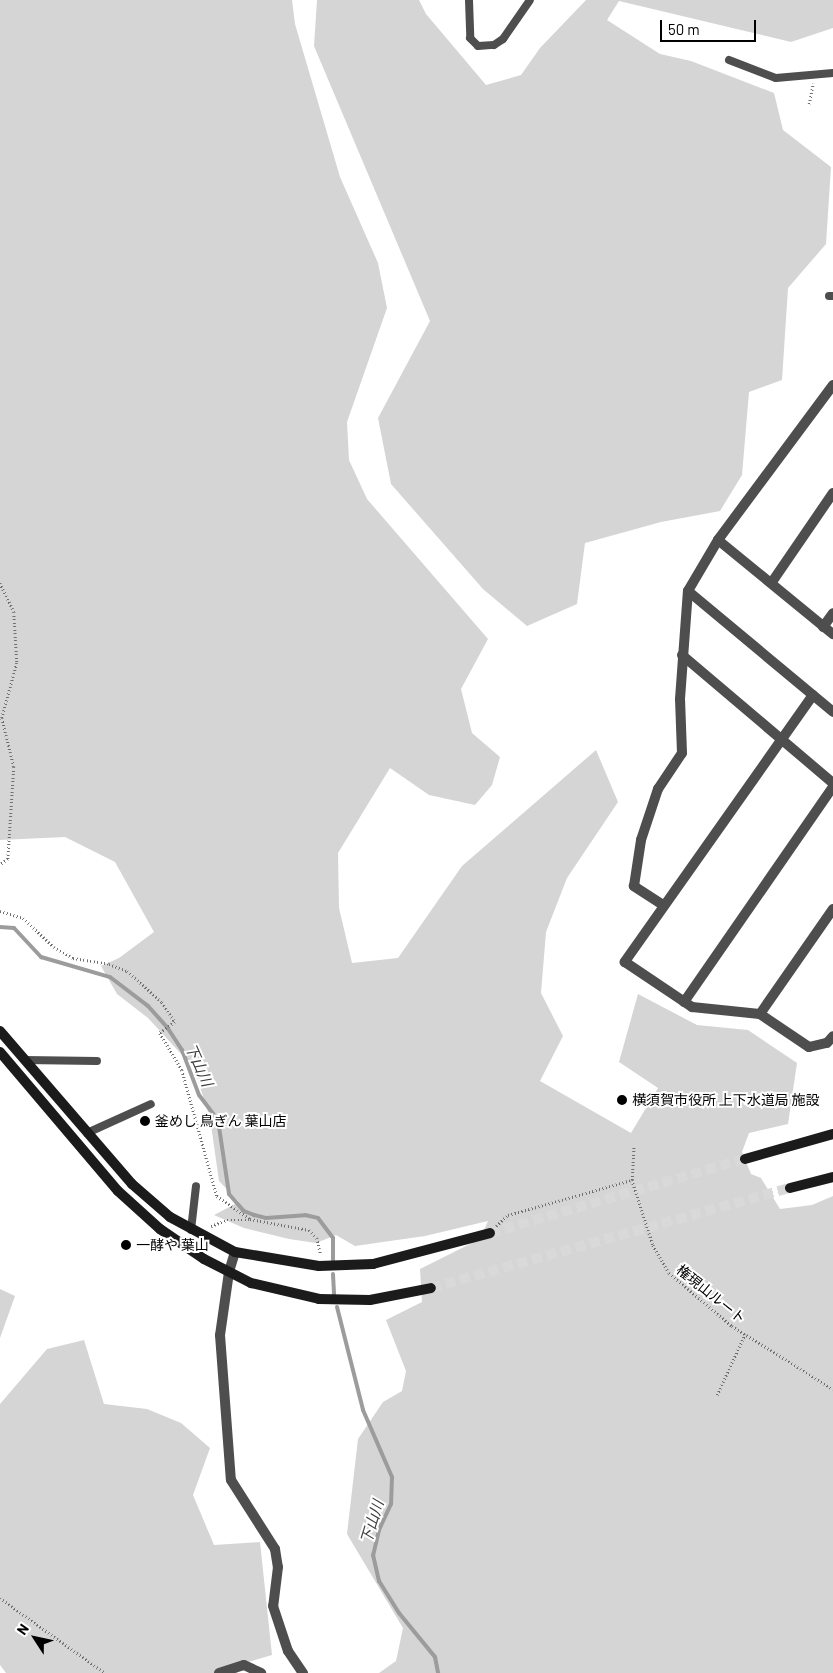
<!DOCTYPE html>
<html>
<head>
<meta charset="utf-8">
<style>
  body { margin:0 }
  #map { position:relative; width:833px; height:1673px; overflow:hidden; background:#fff; font-family:Barlow,"Noto Sans JP",sans-serif }
  div>[style] { position:absolute }
  .green>* { inset:0; background:#d5d5d5 }
  .stream>* { height:4px; margin:-2px; padding:0 2px; transform-origin:2px; border-radius:2px; background:#9c9c9c }
  .secondary-tunnel>* { height:10px; margin-top:-5px; transform-origin:0; background:repeating-linear-gradient(90deg,#d9d9d9 0 10px,transparent 0 15px) }
  .path>* { height:2.5px; margin-top:-1.25px; transform-origin:0; background:repeating-linear-gradient(90deg,#707070 0 1px,transparent 0 3.5px) }
  .lane>* { height:8px; margin:-4px; padding:0 4px; transform-origin:4px; border-radius:4px; background:#4e4e4e }
  .street>* { height:10px; margin:-5px; padding:0 5px; transform-origin:5px; border-radius:5px; background:#4e4e4e }
  .secondary>* { height:10px; margin:-5px; padding:0 5px; transform-origin:5px; border-radius:5px; background:#1b1b1b }
  .dots>* { width:14px; height:14px; translate:-50% -50%; box-sizing:border-box; border:2px solid #fff; border-radius:50% }
  span { translate:-50% -50%; white-space:nowrap; text-align:center; line-height:1.15; -webkit-text-stroke:4px #fff; paint-order:stroke }
  .poi-label { font-size:14px; color:#000 }
  .left { translate:0 -50%; text-align:left }
  .street-label { font-size:14px; color:#000 }
  .water-label { font-size:15px; color:#3d3d3d; font-style:italic }
  .north { position:absolute; left:10px; top:1613px; width:50px; height:50px; -webkit-text-stroke:4px #fff; paint-order:stroke; rotate:305deg; font-size:14px; font-weight:700; line-height:20px; text-align:center; color:#000 }
  .north::after { content:''; display:block; margin:auto; width:18px; height:22px; background:#000; clip-path:polygon(50% 0,100% 100%,50% 72%,0 100%) }
  .scale { position:absolute; left:660px; top:20px; width:96px; height:22px; box-sizing:border-box; border:2px solid #000; border-top:0; padding-left:6px; font-size:15px; line-height:18px; white-space:nowrap; color:#000; -webkit-text-stroke:4px #fff; paint-order:stroke }
</style>
</head>
<body>
<div id="map">
  <div class="green">
    <div style="clip-path:polygon(0 0,292px 0,295px 24px,340px 177px,378px 263px,387px 308px,347px 422px,349px 460px,367px 499px,488px 639px,461px 689px,472px 733px,500px 757px,492px 785px,475px 805px,429px 795px,390px 768px,338px 853px,339px 908px,352px 963px,398px 958px,462px 866px,596px 750px,618px 802px,567px 878px,546px 932px,541px 993px,563px 1036px,540px 1081px,631px 1133px,658px 1088px,619px 1062px,638px 994px,697px 1025px,748px 1030px,797px 1063px,788px 1124px,749px 1133px,742px 1152px,751px 1174px,761px 1178px,780px 1209px,812px 1205px,833px 1196px,833px 1673px,379px 1673px,396px 1661px,403px 1628px,347px 1534px,358px 1439px,383px 1402px,402px 1391px,406px 1371px,386px 1320px,422px 1302px,420px 1269px,480px 1239px,488px 1221px,425px 1236px,355px 1246px,336px 1235px,316px 1243px,289px 1239px,244px 1228px,214px 1215px,239px 1202px,219px 1181px,210px 1118px,194px 1068px,148px 1018px,117px 994px,101px 966px,119px 958px,154px 932px,115px 862px,65px 837px,0 840px)"></div>
    <div style="clip-path:polygon(317px 0,419px 0,426px 14px,486px 85px,521px 75px,540px 48px,586px 0,833px 0,833px 28px,791px 42px,619px 1px,607px 20px,660px 54px,691px 61px,774px 93px,783px 130px,831px 167px,826px 244px,788px 288px,782px 380px,749px 392px,742px 475px,720px 511px,661px 522px,585px 543px,577px 604px,527px 626px,483px 589px,391px 484px,378px 418px,430px 321px,314px 46px)"></div>
    <div style="clip-path:polygon(0 1289px,15px 1296px,0 1338px)"></div>
    <div style="clip-path:polygon(84px 1340px,104px 1404px,147px 1409px,181px 1423px,210px 1448px,193px 1495px,214px 1545px,260px 1542px,272px 1655px,231px 1667px,238px 1673px,6px 1673px,0 1665px,0 1404px,47px 1349px)"></div>
  </div>
  <div class="stream">
    <div style="left:0;top:927px;width:14px;rotate:4deg"></div>
    <div style="left:14px;top:928px;width:40px;rotate:47deg"></div>
    <div style="left:41px;top:957px;width:72px;rotate:16.2deg"></div>
    <div style="left:110px;top:977px;width:48px;rotate:37.3deg"></div>
    <div style="left:148px;top:1006px;width:28px;rotate:48deg"></div>
    <div style="left:167px;top:1027px;width:27px;rotate:57deg"></div>
    <div style="left:182px;top:1050px;width:48px;rotate:69.3deg"></div>
    <div style="left:199px;top:1095px;width:31px;rotate:53deg"></div>
    <div style="left:218px;top:1120px;width:75px;rotate:81.5deg"></div>
    <div style="left:229px;top:1194px;width:23px;rotate:49deg"></div>
    <div style="left:244px;top:1211px;width:11px;rotate:22deg"></div>
    <div style="left:254px;top:1215px;width:12px;rotate:14deg"></div>
    <div style="left:266px;top:1218px;width:39px;rotate:-4deg"></div>
    <div style="left:305px;top:1215px;width:13px;rotate:13deg"></div>
    <div style="left:318px;top:1218px;width:25px;rotate:53deg"></div>
    <div style="left:333px;top:1238px;width:23px;rotate:90deg"></div>
    <div style="left:333px;top:1274px;width:22px;rotate:87deg"></div>
    <div style="left:337px;top:1307px;width:106px;rotate:75.8deg"></div>
    <div style="left:363px;top:1410px;width:73px;rotate:66.6deg"></div>
    <div style="left:392px;top:1477px;width:27px;rotate:92deg"></div>
    <div style="left:391px;top:1504px;width:29px;rotate:115deg"></div>
    <div style="left:379px;top:1530px;width:26px;rotate:103deg"></div>
    <div style="left:373px;top:1555px;width:27px;rotate:77deg"></div>
    <div style="left:379px;top:1581px;width:38px;rotate:58deg"></div>
    <div style="left:399px;top:1613px;width:57px;rotate:50.7deg"></div>
    <div style="left:435px;top:1657px;width:16px;rotate:79deg"></div>
  </div>
  <div class="secondary-tunnel">
    <div style="left:490px;top:1233px;width:266px;rotate:-16.2deg"></div>
    <div style="left:431px;top:1288px;width:373px;rotate:-15.6deg"></div>
  </div>
  <div class="path">
    <div style="left:809px;top:104px;width:21px;rotate:-79deg"></div>
    <div style="left:0;top:583px;width:32px;rotate:64deg"></div>
    <div style="left:14px;top:612px;width:51px;rotate:86.6deg"></div>
    <div style="left:17px;top:663px;width:57px;rotate:105.3deg"></div>
    <div style="left:2px;top:718px;width:50px;rotate:76.2deg"></div>
    <div style="left:14px;top:767px;width:92px;rotate:93.7deg"></div>
    <div style="left:8px;top:859px;width:10px;rotate:143deg"></div>
    <div style="left:0;top:911px;width:24px;rotate:17deg"></div>
    <div style="left:23px;top:918px;width:42px;rotate:43.1deg"></div>
    <div style="left:54px;top:947px;width:22px;rotate:30deg"></div>
    <div style="left:73px;top:958px;width:36px;rotate:9deg"></div>
    <div style="left:109px;top:964px;width:19px;rotate:21deg"></div>
    <div style="left:127px;top:971px;width:47px;rotate:41.5deg"></div>
    <div style="left:162px;top:1002px;width:24px;rotate:57deg"></div>
    <div style="left:175px;top:1022px;width:19px;rotate:144deg"></div>
    <div style="left:160px;top:1033px;width:43px;rotate:59.3deg"></div>
    <div style="left:182px;top:1070px;width:131px;rotate:74.5deg"></div>
    <div style="left:217px;top:1196px;width:40px;rotate:34.9deg"></div>
    <div style="left:250px;top:1219px;width:60px;rotate:10.6deg"></div>
    <div style="left:309px;top:1230px;width:11px;rotate:45deg"></div>
    <div style="left:317px;top:1238px;width:17px;rotate:77deg"></div>
    <div style="left:632px;top:1180px;width:35px;rotate:-87deg"></div>
    <div style="left:211px;top:1226px;width:17px;rotate:-21deg"></div>
    <div style="left:227px;top:1220px;width:22px"></div>
    <div style="left:496px;top:1226px;width:16px;rotate:-43deg"></div>
    <div style="left:508px;top:1215px;width:129px;rotate:-15.8deg"></div>
    <div style="left:632px;top:1180px;width:68px;rotate:72.1deg"></div>
    <div style="left:653px;top:1245px;width:32px;rotate:60deg"></div>
    <div style="left:669px;top:1273px;width:82px;rotate:40.1deg"></div>
    <div style="left:732px;top:1326px;width:119px;rotate:32deg"></div>
    <div style="left:717px;top:1395px;width:67px;rotate:-65.3deg"></div>
    <div style="left:0;top:1598px;width:129px;rotate:35.5deg"></div>
  </div>
  <div class="lane">
    <div style="left:469px;top:0;width:38px;rotate:88deg"></div>
    <div style="left:470px;top:38px;width:11px;rotate:45deg"></div>
    <div style="left:478px;top:46px;width:16px;rotate:-4deg"></div>
    <div style="left:494px;top:45px;width:11px;rotate:-34deg"></div>
    <div style="left:503px;top:39px;width:47px;rotate:-55.3deg"></div>
    <div style="left:729px;top:60px;width:50px;rotate:21deg"></div>
    <div style="left:776px;top:78px;width:57px;rotate:-5deg"></div>
    <div style="left:829px;top:296px;width:4px"></div>
    <div style="left:25px;top:1060px;width:72px;rotate:0.8deg"></div>
    <div style="left:87px;top:1133px;width:70px;rotate:-24.4deg"></div>
    <div style="left:191px;top:1230px;width:44px;rotate:-83.5deg"></div>
  </div>
  <div class="street">
    <div style="left:833px;top:385px;width:193px;rotate:126.6deg"></div>
    <div style="left:718px;top:540px;width:59px;rotate:120.5deg"></div>
    <div style="left:688px;top:591px;width:189px;rotate:39.8deg"></div>
    <div style="left:718px;top:540px;width:149px;rotate:39.3deg"></div>
    <div style="left:772px;top:582px;width:108px;rotate:-55.6deg"></div>
    <div style="left:823px;top:627px;width:17px;rotate:-54deg"></div>
    <div style="left:682px;top:655px;width:198px;rotate:40.3deg"></div>
    <div style="left:813px;top:695px;width:327px;rotate:125.2deg"></div>
    <div style="left:625px;top:962px;width:81px;rotate:33.9deg"></div>
    <div style="left:692px;top:1007px;width:68px;rotate:5.9deg"></div>
    <div style="left:760px;top:1014px;width:59px;rotate:34deg"></div>
    <div style="left:809px;top:1047px;width:18px;rotate:-13deg"></div>
    <div style="left:827px;top:1043px;width:9px;rotate:-49deg"></div>
    <div style="left:663px;top:905px;width:35px;rotate:-147deg"></div>
    <div style="left:634px;top:886px;width:47px;rotate:-81.3deg"></div>
    <div style="left:641px;top:840px;width:54px;rotate:-71.6deg"></div>
    <div style="left:658px;top:789px;width:43px;rotate:-56.3deg"></div>
    <div style="left:682px;top:753px;width:54px;rotate:-92.1deg"></div>
    <div style="left:680px;top:699px;width:108px;rotate:-85.8deg"></div>
    <div style="left:684px;top:1002px;width:262px;rotate:-55.3deg"></div>
    <div style="left:760px;top:1014px;width:128px;rotate:-55.2deg"></div>
    <div style="left:235px;top:1252px;width:21px;rotate:107deg"></div>
    <div style="left:229px;top:1272px;width:64px;rotate:98.1deg"></div>
    <div style="left:220px;top:1335px;width:145px;rotate:85.7deg"></div>
    <div style="left:231px;top:1480px;width:82px;rotate:57.5deg"></div>
    <div style="left:275px;top:1549px;width:18px;rotate:81deg"></div>
    <div style="left:278px;top:1567px;width:39px;rotate:97deg"></div>
    <div style="left:273px;top:1606px;width:47px;rotate:71.6deg"></div>
    <div style="left:288px;top:1651px;width:27px;rotate:56deg"></div>
    <div style="left:219px;top:1673px;width:26px;rotate:-18deg"></div>
    <div style="left:244px;top:1665px;width:19px;rotate:25deg"></div>
  </div>
  <div class="secondary">
    <div style="left:0;top:1031px;width:202px;rotate:49.2deg"></div>
    <div style="left:132px;top:1184px;width:50px;rotate:41deg"></div>
    <div style="left:170px;top:1217px;width:74px;rotate:28.3deg"></div>
    <div style="left:235px;top:1252px;width:85px;rotate:9.5deg"></div>
    <div style="left:319px;top:1266px;width:54px;rotate:-2.1deg"></div>
    <div style="left:373px;top:1264px;width:121px;rotate:-14.8deg"></div>
    <div style="left:0;top:1052px;width:182px;rotate:49.7deg"></div>
    <div style="left:118px;top:1191px;width:57px;rotate:42.1deg"></div>
    <div style="left:160px;top:1229px;width:53px;rotate:34.3deg"></div>
    <div style="left:204px;top:1259px;width:53px;rotate:27.1deg"></div>
    <div style="left:251px;top:1283px;width:70px;rotate:13.2deg"></div>
    <div style="left:319px;top:1299px;width:51px;rotate:1.1deg"></div>
    <div style="left:370px;top:1300px;width:62px;rotate:-11.1deg"></div>
    <div style="left:745px;top:1159px;width:91px;rotate:-15.9deg"></div>
    <div style="left:790px;top:1188px;width:44px;rotate:-14.3deg"></div>
  </div>
  <div class="dots">
    <div style="left:622px;top:1100px;background:#000"></div>
    <div style="left:145px;top:1121px;background:#000"></div>
    <div style="left:126px;top:1245px;background:#000"></div>
  </div>
  <div class="poi-label">
    <span class="left" style="left:632px;top:1100px">横須賀市役所 上下水道局 施設</span>
    <span class="left" style="left:155px;top:1121px">釜めし 鳥ぎん 葉山店</span>
    <span class="left" style="left:136px;top:1245px">一酵や 葉山</span>
  </div>
  <div class="street-label">
    <span style="left:711px;top:1294px;rotate:39deg">権現山ルート</span>
  </div>
  <div class="water-label">
    <span style="left:199px;top:1065px;rotate:66deg">下山川</span>
    <span style="left:372px;top:1522px;rotate:-73deg">下山川</span>
  </div>
  <div class="north">N</div>
  <div class="scale">50 m</div>
</div>
</body>
</html>
